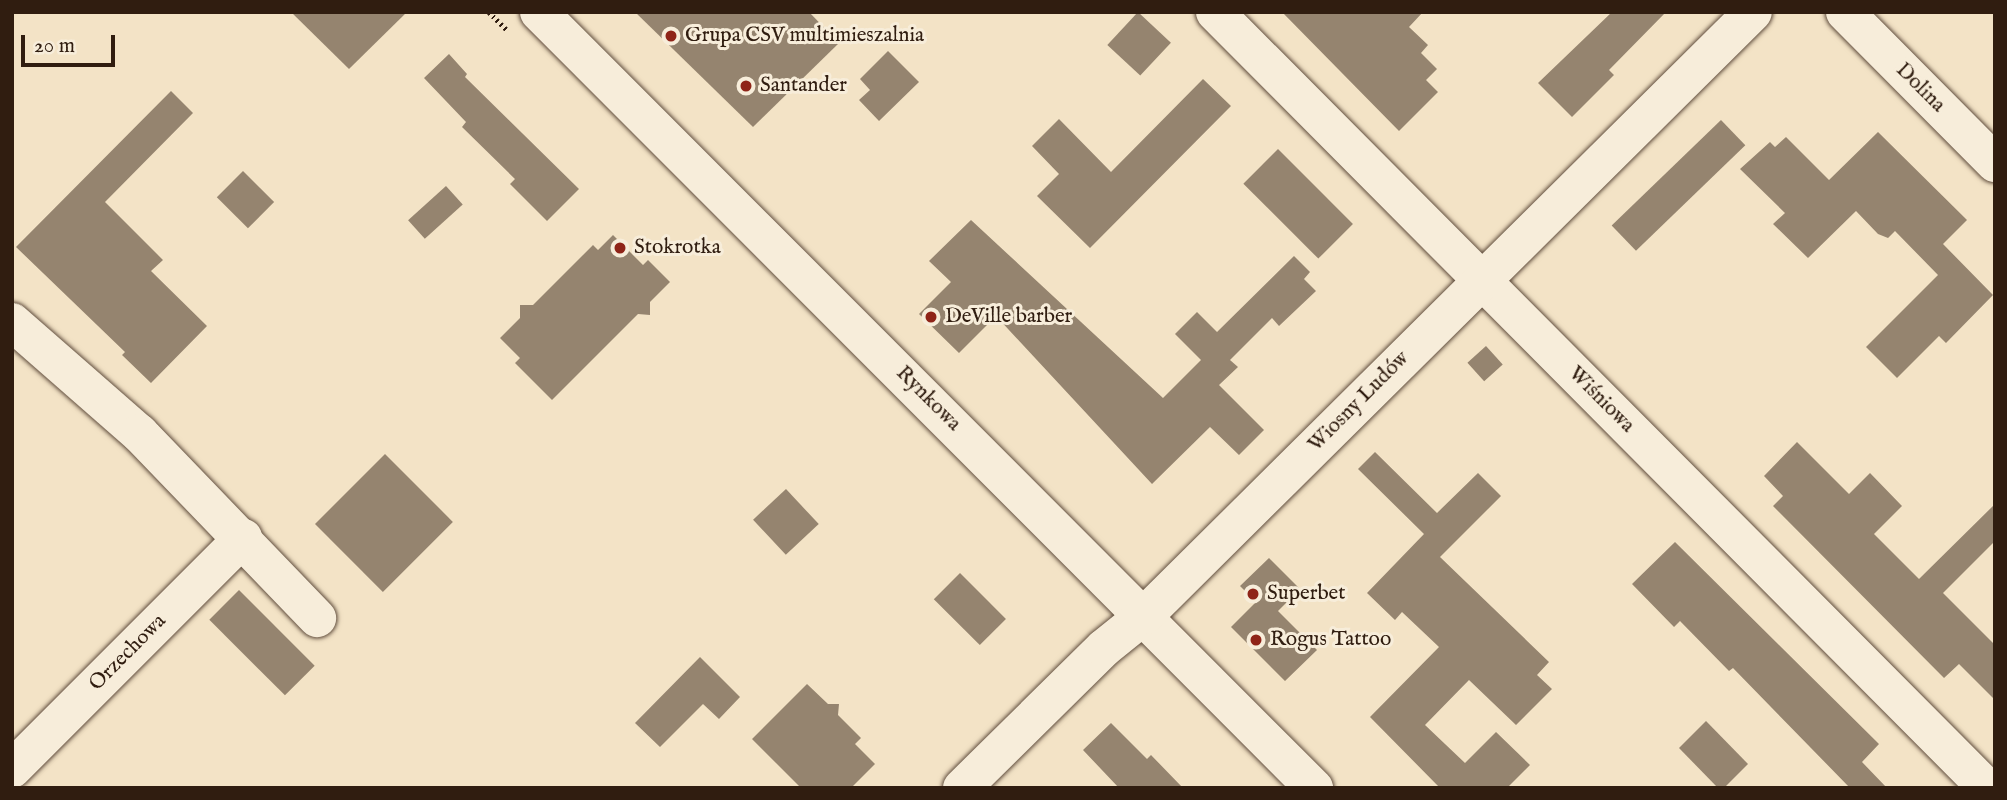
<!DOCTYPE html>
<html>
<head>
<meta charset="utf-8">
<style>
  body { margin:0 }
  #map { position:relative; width:2007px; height:800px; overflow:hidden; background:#f3e3c6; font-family:"IM FELL English",serif }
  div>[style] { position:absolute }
  .building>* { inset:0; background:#95846f; transform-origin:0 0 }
  .path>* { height:4.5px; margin-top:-2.25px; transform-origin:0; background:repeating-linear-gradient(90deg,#301d10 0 2px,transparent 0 5.5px) }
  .roads { filter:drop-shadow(0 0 2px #614e3e) drop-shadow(0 0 2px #614e3e) }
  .minor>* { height:38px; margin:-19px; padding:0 19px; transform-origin:19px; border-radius:19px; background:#f7edda }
  .dots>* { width:19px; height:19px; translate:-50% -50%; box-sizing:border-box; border:4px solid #f7edda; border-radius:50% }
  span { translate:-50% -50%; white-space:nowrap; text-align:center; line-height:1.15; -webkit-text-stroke:6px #f7edda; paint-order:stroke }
  .poi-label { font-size:21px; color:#301d10 }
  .left { translate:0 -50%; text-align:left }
  .street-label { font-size:21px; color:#301d10 }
  .frame { position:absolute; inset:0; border:14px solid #301d10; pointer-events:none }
  .scale { position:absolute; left:21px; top:35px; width:94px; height:32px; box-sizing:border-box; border:4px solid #301d10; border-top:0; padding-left:9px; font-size:21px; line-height:24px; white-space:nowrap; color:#301d10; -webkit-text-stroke:5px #f7edda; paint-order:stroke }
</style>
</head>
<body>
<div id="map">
  <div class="building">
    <div style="clip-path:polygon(291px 12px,407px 12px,349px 69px)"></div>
    <div style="clip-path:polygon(635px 12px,809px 12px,839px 43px,753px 127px)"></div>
    <div style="left:1138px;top:12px;width:45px;height:45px;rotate:43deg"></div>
    <div style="clip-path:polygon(1282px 12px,1423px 12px,1409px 27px,1428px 45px,1421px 53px,1437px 69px,1426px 80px,1438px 92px,1399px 131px)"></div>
    <div style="clip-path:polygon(1612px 12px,1666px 12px,1609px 70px,1614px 75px,1572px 117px,1538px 83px)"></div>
    <div style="clip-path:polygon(888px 51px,919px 82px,879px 121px,859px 100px,870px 90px,860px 79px)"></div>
    <div style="clip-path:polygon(449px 54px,467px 74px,465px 77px,579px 189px,547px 221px,510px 184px,515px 179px,462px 127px,466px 122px,424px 78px)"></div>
    <div style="clip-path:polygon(1203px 79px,1231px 106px,1090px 248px,1037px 196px,1059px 174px,1032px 146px,1059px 119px,1111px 172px)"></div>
    <div style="clip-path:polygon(171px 91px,193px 113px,105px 202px,163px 260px,151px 271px,207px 326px,151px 383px,122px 355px,125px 352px,16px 247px)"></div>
    <div style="left:1721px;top:120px;width:35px;height:152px;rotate:46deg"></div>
    <div style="clip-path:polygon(1878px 132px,1967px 220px,1943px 244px,1993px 295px,1946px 343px,1939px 336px,1897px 378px,1866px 347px,1938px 275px,1895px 231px,1888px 238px,1878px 234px,1856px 211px,1808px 258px,1773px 224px,1785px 213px,1740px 169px,1770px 142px,1775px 147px,1786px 137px,1829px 180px)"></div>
    <div style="left:1278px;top:149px;width:106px;height:49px;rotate:45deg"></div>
    <div style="left:243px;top:171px;width:44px;height:37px;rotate:45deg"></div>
    <div style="left:446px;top:186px;width:25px;height:51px;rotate:48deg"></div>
    <div style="clip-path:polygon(971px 220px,1163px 398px,1201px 360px,1175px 334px,1197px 312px,1217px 332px,1294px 256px,1310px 272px,1304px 279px,1316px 291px,1279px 326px,1272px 318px,1230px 360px,1238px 367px,1219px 385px,1264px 430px,1239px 455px,1210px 427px,1152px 484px,996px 316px,959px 353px,919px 314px,951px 282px,929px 261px)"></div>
    <div style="clip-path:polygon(613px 235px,643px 265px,648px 260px,670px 282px,650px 302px,650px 315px,638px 314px,552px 400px,515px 363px,520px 358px,500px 338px,520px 318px,520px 305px,533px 305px,593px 245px,598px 250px)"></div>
    <div style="left:1486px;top:346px;width:25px;height:25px;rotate:48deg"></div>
    <div style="clip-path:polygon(1797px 442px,1849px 494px,1870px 473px,1902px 506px,1874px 534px,1919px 579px,1995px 504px,1995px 541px,1943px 593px,1995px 645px,1995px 700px,1959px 664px,1944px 678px,1773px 506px,1783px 496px,1764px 476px)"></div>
    <div style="clip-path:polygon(1375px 452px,1437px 513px,1478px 473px,1501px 496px,1440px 557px,1549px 662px,1537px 675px,1552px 689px,1516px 725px,1469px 680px,1425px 725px,1465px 763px,1496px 732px,1530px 765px,1507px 788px,1440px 788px,1370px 717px,1439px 647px,1402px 612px,1395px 620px,1367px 593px,1424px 534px,1358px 469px)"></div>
    <div style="left:385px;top:454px;width:96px;height:99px;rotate:45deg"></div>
    <div style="left:786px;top:489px;width:48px;height:45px;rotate:47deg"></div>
    <div style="clip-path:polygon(1675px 542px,1879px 744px,1862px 762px,1887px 788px,1850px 788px,1733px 668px,1729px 671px,1680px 621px,1674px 627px,1632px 584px)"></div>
    <div style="clip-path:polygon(1269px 558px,1300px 589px,1278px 611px,1317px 650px,1285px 681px,1231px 627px,1256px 602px,1240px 586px)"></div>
    <div style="left:960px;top:573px;width:65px;height:37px;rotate:45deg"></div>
    <div style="left:239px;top:590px;width:107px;height:42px;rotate:45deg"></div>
    <div style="clip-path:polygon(700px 657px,740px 697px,719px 719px,703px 704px,660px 747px,635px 723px)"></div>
    <div style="clip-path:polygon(807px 684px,828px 704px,839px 704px,838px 715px,861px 738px,855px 744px,875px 764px,851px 788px,801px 788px,752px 739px)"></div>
    <div style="clip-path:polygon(1706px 721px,1748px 764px,1724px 788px,1718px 788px,1679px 748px)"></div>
    <div style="clip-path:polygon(1111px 723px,1147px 759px,1151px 755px,1183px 788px,1119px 788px,1083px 750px)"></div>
  </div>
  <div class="path">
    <div style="left:489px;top:12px;width:25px;rotate:45deg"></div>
  </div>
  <div class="roads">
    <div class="minor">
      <div style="left:539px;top:12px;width:1097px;rotate:45.04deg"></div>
      <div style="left:1215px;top:12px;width:1095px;rotate:45.15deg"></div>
      <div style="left:1845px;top:12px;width:213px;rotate:45.2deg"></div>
      <div style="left:12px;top:322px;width:169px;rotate:41.2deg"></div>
      <div style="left:139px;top:433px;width:257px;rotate:46.1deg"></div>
      <div style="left:12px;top:769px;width:327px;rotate:-45deg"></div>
      <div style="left:962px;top:788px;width:199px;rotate:-44.6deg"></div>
      <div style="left:1104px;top:648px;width:53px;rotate:-38.8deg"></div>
      <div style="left:1145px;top:615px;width:856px;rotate:-44.76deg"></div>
    </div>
  </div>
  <div class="dots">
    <div style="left:671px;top:36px;background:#8f2418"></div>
    <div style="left:746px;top:86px;background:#8f2418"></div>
    <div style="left:620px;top:248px;background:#8f2418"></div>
    <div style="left:931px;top:317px;background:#8f2418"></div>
    <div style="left:1253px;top:594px;background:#8f2418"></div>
    <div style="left:1256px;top:640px;background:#8f2418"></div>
  </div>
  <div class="poi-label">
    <span class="left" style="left:685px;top:36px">Grupa CSV multimieszalnia</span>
    <span class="left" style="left:760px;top:86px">Santander</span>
    <span class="left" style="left:634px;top:248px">Stokrotka</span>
    <span class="left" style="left:945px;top:317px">DeVille barber</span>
    <span class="left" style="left:1267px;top:594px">Superbet</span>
    <span class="left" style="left:1270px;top:640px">Rogus Tattoo</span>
  </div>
  <div class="street-label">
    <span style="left:1920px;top:88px;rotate:45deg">Dolina</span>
    <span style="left:928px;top:399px;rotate:45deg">Rynkowa</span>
    <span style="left:1601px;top:400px;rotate:45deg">Wiśniowa</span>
    <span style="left:1359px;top:402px;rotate:-45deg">Wiosny Ludów</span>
    <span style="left:128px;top:653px;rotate:-45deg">Orzechowa</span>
  </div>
  <div class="frame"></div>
  <div class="scale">20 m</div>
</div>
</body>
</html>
